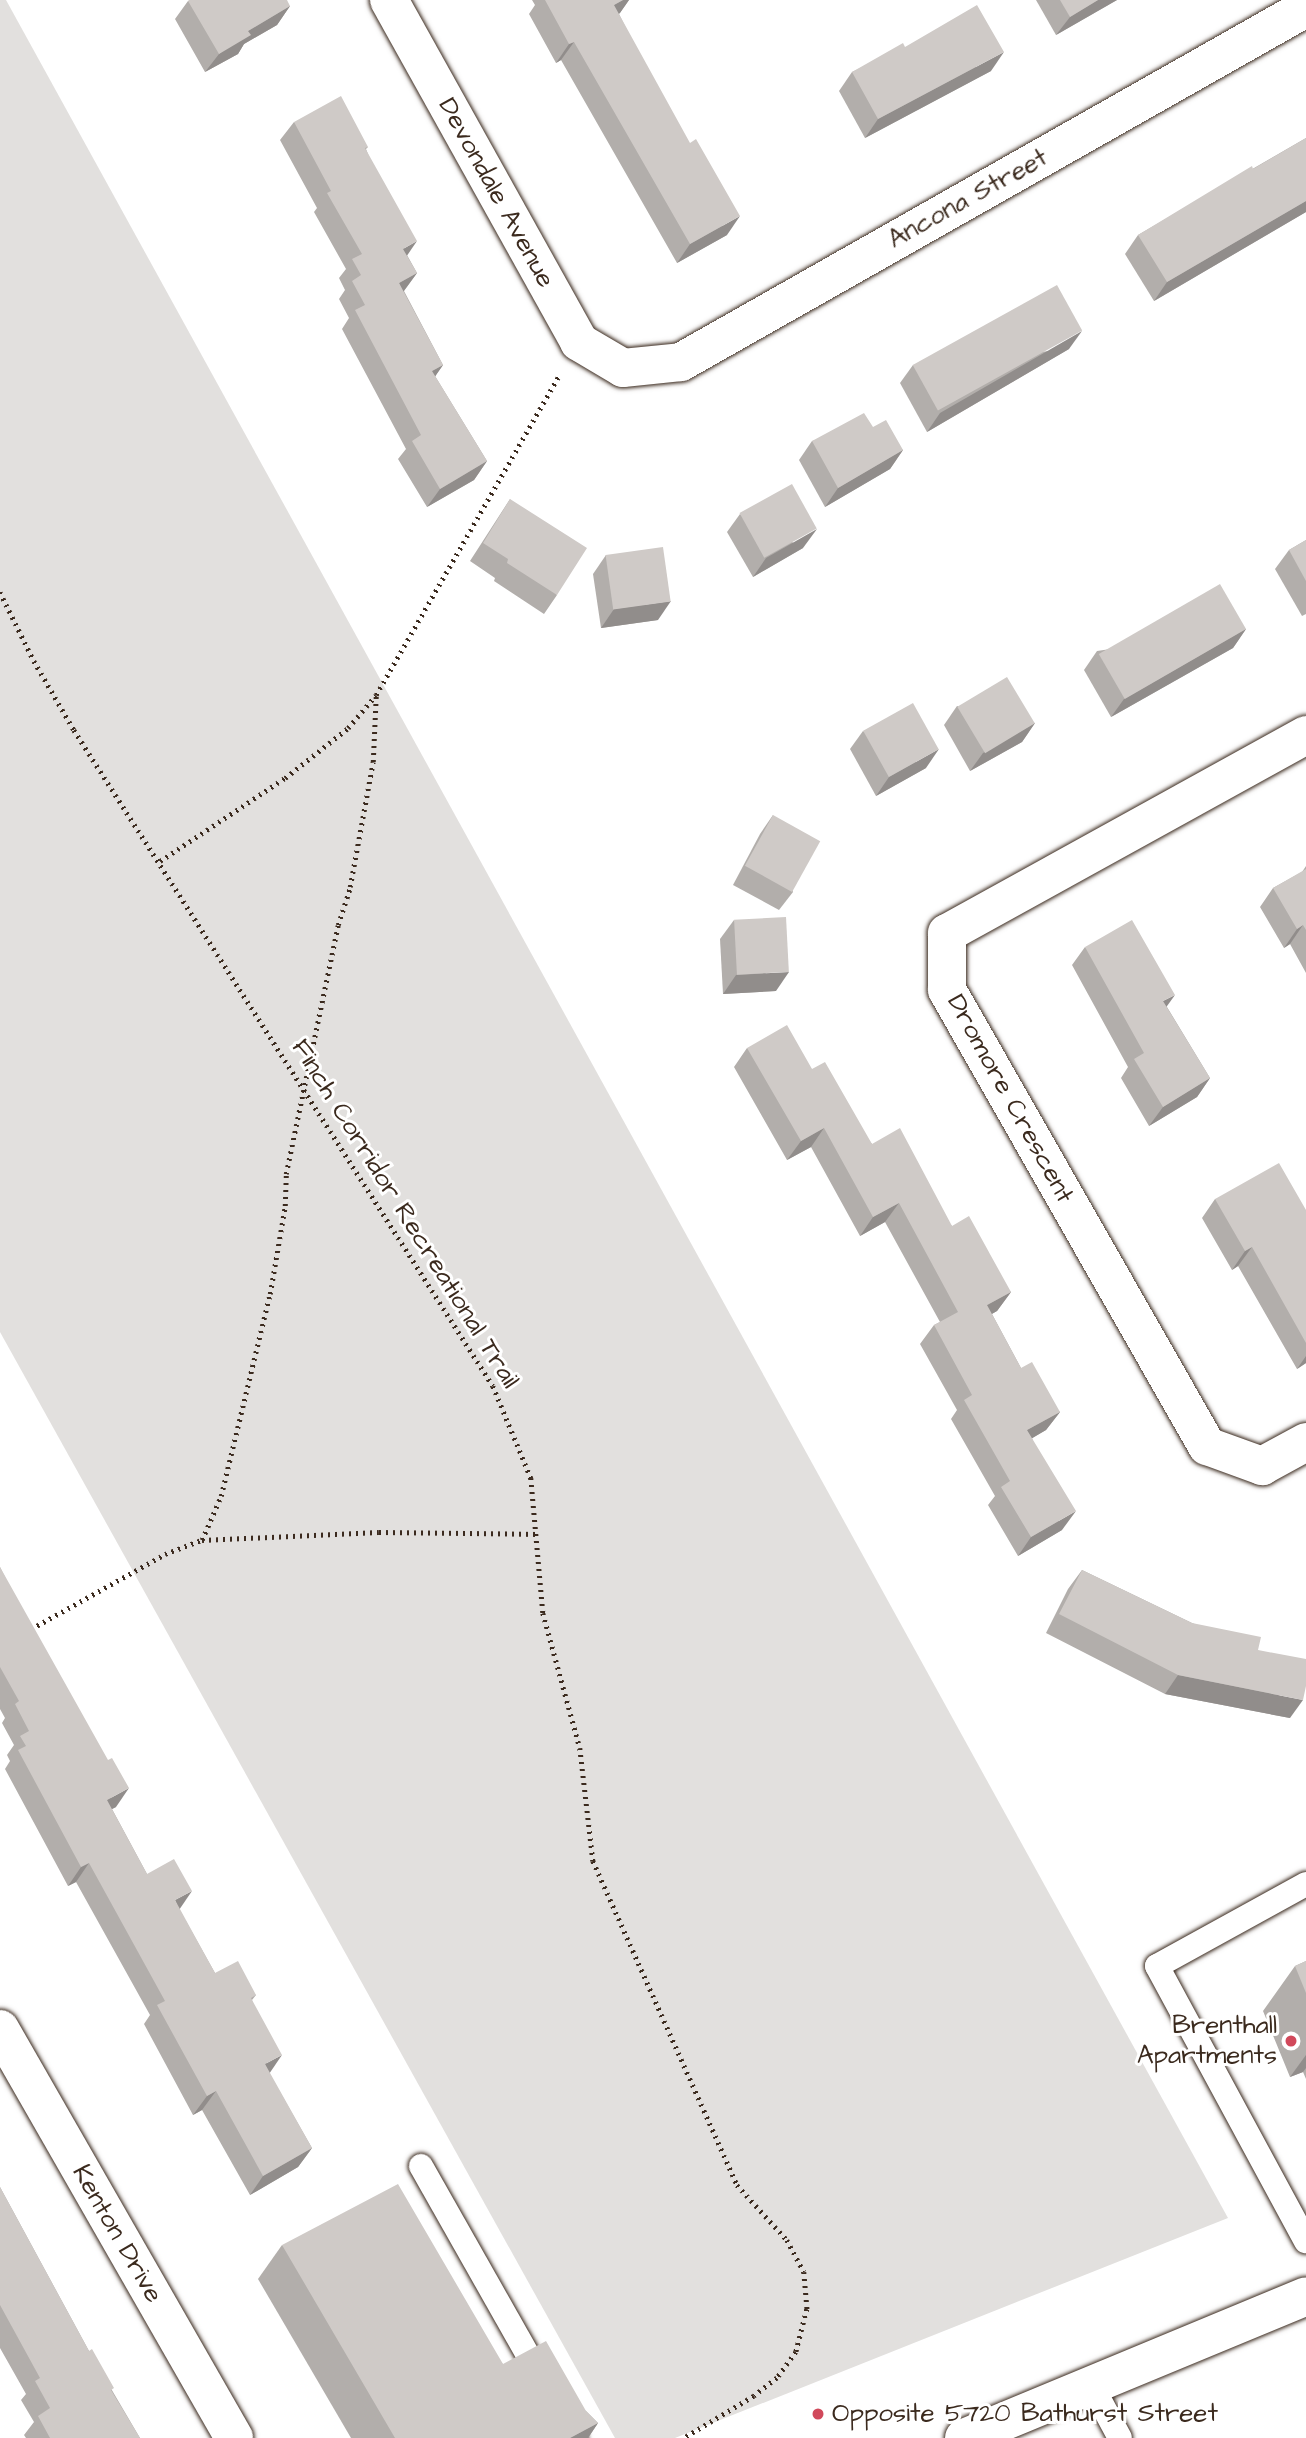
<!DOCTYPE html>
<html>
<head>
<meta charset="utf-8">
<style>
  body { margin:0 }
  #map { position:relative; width:1306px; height:2438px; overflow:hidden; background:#fff; font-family:"Architects Daughter",sans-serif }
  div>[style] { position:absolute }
  .green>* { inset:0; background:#e2e0de }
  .path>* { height:4.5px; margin-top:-2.25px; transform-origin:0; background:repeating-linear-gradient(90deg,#3b2a1e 0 2px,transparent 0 7px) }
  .roads { filter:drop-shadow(0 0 2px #3b2a1e) drop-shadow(0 0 2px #3b2a1e) }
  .service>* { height:24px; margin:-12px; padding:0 12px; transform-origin:12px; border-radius:12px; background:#fff }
  .minor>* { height:38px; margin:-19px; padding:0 19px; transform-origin:19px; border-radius:19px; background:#fff }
  .secondary>* { height:38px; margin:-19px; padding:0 19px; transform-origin:19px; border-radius:19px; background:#fff }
  .wall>* { inset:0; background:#b2aeab }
  .shaded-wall>* { inset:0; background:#918d8b }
  .building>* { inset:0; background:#cfcac7; transform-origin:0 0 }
  .dots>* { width:19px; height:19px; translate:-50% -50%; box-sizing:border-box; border:4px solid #fff; border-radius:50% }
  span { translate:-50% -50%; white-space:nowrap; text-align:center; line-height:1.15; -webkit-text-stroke:6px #fff; paint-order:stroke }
  .street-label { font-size:26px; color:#3b2a1e }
  .poi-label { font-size:26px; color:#3b2a1e }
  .right { translate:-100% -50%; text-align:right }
  .left { translate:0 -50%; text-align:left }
</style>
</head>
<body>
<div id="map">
  <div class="green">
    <div style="clip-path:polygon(0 0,6px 0,1228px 2218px,675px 2438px,615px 2438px,0 1332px)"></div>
  </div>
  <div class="path">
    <div style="left:0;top:592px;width:77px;rotate:63.8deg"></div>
    <div style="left:34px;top:661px;width:80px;rotate:59.9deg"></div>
    <div style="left:74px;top:730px;width:778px;rotate:57.43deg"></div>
    <div style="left:493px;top:1386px;width:100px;rotate:67.6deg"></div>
    <div style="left:531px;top:1478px;width:136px;rotate:84.9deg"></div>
    <div style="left:543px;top:1613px;width:140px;rotate:74.7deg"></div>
    <div style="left:580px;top:1748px;width:114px;rotate:83.4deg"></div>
    <div style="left:593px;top:1861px;width:355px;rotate:66deg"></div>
    <div style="left:737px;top:2185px;width:74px;rotate:47.7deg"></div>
    <div style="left:787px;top:2240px;width:36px;rotate:62deg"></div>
    <div style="left:804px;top:2272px;width:37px;rotate:85deg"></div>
    <div style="left:807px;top:2309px;width:44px;rotate:104.3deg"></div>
    <div style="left:796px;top:2352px;width:32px;rotate:126deg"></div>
    <div style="left:777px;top:2378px;width:29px;rotate:142deg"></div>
    <div style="left:754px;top:2396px;width:82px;rotate:149deg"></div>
    <div style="left:160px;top:861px;width:150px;rotate:-33.6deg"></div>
    <div style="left:285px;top:778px;width:80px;rotate:-38.4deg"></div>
    <div style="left:348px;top:728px;width:43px;rotate:-49.7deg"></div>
    <div style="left:376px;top:695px;width:368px;rotate:-60.2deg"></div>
    <div style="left:202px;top:1540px;width:48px;rotate:-66.6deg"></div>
    <div style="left:221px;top:1496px;width:208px;rotate:-76.4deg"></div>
    <div style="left:270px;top:1294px;width:89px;rotate:-80.3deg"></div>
    <div style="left:285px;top:1206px;width:32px;rotate:-88deg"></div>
    <div style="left:286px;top:1174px;width:254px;rotate:-78.2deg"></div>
    <div style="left:338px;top:925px;width:40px;rotate:-72deg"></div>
    <div style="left:350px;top:887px;width:127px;rotate:-79.6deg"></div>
    <div style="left:373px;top:762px;width:67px;rotate:-87.4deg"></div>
    <div style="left:31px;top:1629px;width:154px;rotate:-29.2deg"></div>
    <div style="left:165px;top:1554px;width:40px;rotate:-21deg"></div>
    <div style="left:202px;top:1540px;width:177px;rotate:-2.6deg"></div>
    <div style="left:379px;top:1532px;width:158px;rotate:0.7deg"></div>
  </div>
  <div class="roads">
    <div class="service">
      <div style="left:1306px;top:1884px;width:170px;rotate:151.2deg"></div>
      <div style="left:1157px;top:1966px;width:313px;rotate:61.6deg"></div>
      <div style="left:421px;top:2166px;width:313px;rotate:60.5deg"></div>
      <div style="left:1091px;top:2384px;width:61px;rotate:61.8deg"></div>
    </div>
    <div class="minor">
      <div style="left:389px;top:0;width:391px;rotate:60.9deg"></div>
      <div style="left:579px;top:342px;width:51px;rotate:30.6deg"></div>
      <div style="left:623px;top:368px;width:58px;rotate:-5.9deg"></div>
      <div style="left:681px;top:362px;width:718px;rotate:-29.53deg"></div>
      <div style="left:1306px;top:735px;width:410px;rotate:151.1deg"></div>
      <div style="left:947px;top:933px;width:57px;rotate:90deg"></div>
      <div style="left:947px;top:990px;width:525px;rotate:60.31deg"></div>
      <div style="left:1207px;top:1446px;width:59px;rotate:20deg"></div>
      <div style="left:1262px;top:1466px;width:50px;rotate:-28.6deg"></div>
      <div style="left:0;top:2029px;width:471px;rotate:60.2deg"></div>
    </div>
    <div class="secondary">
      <div style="left:964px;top:2438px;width:370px;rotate:-22.5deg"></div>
    </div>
  </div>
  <div class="wall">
    <div style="clip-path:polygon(532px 0,629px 0,619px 14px,727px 235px,677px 263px,561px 60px,556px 63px,529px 14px,535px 5px)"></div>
    <div style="clip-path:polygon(1036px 0,1117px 0,1056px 35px)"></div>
    <div style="clip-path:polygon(188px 1px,290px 6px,277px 25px,244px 44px,238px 54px,205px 72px,175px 19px)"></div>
    <div style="clip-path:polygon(905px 47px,991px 71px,865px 138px,839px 91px,852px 72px)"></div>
    <div style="clip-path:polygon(294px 122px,368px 147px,366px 149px,407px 255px,417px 273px,404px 291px,443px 365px,435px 376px,487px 461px,474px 480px,427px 507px,398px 459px,406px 449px,342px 329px,349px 318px,339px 299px,345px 290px,339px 278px,346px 269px,314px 212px,317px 208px,280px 140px)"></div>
    <div style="clip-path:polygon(1306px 138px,1306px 212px,1154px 301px,1125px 254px,1138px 235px)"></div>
    <div style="clip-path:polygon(1069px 349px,927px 432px,900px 383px,913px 365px)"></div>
    <div style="clip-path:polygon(873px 427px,903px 450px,890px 469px,825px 507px,799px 460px,812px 441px)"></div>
    <div style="clip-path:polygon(510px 499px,557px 595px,544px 614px,494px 581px,495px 578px,470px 561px)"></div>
    <div style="clip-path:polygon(740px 514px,803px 548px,753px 577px,727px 532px)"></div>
    <div style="clip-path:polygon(1306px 540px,1306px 614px,1302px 616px,1275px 569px,1289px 550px)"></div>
    <div style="clip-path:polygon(606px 555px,658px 620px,601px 628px,593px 574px)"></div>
    <div style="clip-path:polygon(1246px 629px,1233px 648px,1111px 717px,1084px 670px,1097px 651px)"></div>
    <div style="clip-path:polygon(957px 706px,1035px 723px,1022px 742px,970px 771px,944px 725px)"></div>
    <div style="clip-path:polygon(863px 731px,926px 768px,876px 796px,850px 749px)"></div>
    <div style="clip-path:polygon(773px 815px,793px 892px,779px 910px,733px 885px,760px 834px)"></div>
    <div style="clip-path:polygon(1306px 866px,1306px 973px,1290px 944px,1284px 948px,1260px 907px,1273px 888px,1302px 872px)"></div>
    <div style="clip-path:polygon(734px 920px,776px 991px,723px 994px,720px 939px)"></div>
    <div style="clip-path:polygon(1085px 947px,1167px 1007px,1210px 1078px,1197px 1097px,1149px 1126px,1121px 1078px,1128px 1067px,1072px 965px)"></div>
    <div style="clip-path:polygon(747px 1048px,812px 1069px,872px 1144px,952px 1226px,1011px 1292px,997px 1311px,992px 1314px,1021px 1368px,1060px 1412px,1046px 1430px,1032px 1438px,1062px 1530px,1018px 1556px,988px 1505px,995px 1496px,951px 1419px,957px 1410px,920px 1344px,934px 1325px,940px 1322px,885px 1222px,860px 1236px,811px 1147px,787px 1160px,734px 1067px)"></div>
    <div style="clip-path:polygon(1215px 1199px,1306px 1210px,1306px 1363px,1297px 1369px,1238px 1266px,1232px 1270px,1202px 1218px)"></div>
    <div style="clip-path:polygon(0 1567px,116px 1807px,112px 1809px,147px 1874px,179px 1909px,215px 1973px,256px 1995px,252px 2000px,269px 2073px,312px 2148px,298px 2167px,250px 2195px,202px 2110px,193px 2115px,144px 2024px,150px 2015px,76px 1882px,68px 1886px,5px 1769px,10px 1761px,7px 1755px,14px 1745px,2px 1723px,5px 1718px,0 1709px)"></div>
    <div style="clip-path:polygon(1082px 1570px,1192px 1623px,1258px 1650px,1290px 1718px,1165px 1694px,1046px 1633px,1068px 1589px)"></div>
    <div style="clip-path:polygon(1306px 1961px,1306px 2079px,1303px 2072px,1290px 2077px,1263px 2011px,1295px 1966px)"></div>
    <div style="clip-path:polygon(0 2187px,89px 2351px,140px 2438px,26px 2438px,24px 2435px,34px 2422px,21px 2400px,26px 2394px,0 2348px)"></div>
    <div style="clip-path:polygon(282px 2245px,503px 2364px,586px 2411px,598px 2423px,588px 2438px,351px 2438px,258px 2279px)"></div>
  </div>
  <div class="shaded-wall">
    <div style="clip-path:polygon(623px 0,629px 0,620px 13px,601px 24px,614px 5px)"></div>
    <div style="clip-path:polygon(1098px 0,1117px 0,1056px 35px,1070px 17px)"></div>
    <div style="clip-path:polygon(290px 6px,277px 25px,244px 44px,238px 54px,205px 72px,219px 54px,248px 31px)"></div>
    <div style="clip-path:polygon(574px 42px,561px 60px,556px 63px,569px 44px)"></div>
    <div style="clip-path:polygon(1004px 52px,991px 71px,865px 138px,878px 119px)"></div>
    <div style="clip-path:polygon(1306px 201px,1306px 212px,1154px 301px,1167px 282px)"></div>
    <div style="clip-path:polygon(740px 216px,727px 235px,677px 263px,690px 244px)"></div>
    <div style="clip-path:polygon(417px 241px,404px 260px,403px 249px)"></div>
    <div style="clip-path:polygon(417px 273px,403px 292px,399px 283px)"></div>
    <div style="clip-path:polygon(1082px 331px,1069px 349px,927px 432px,940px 413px)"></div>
    <div style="clip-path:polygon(443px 365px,430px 384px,432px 371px)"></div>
    <div style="clip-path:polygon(903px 450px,890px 469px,825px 507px,838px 488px)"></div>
    <div style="clip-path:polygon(487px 461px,474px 480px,427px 507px,440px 489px)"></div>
    <div style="clip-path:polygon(817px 529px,803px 548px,753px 577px,766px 558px)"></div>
    <div style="clip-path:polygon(671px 601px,658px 620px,601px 628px,614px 609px)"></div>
    <div style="clip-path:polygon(1246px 629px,1233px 648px,1111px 717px,1124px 699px)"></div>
    <div style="clip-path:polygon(1035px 723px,1022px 742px,970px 771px,983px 753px)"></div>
    <div style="clip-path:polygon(939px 749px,926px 768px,876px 796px,889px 777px)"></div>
    <div style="clip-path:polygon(1303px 925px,1290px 944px,1284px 948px,1297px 929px)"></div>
    <div style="clip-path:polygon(789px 972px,776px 991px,723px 994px,736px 975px)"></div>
    <div style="clip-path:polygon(1175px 995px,1162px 1013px,1163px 1001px)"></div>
    <div style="clip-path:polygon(1210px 1078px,1197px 1097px,1149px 1126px,1163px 1107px)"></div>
    <div style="clip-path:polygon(824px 1128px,811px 1147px,787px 1160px,801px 1141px)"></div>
    <div style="clip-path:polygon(899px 1203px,885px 1222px,860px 1236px,873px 1217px)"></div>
    <div style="clip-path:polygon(1252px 1247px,1238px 1266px,1232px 1270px,1245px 1251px)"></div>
    <div style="clip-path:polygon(1011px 1292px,997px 1311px,974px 1324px,987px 1305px)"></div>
    <div style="clip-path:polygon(1306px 1356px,1306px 1363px,1297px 1369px)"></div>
    <div style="clip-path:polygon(1060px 1412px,1046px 1430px,1014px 1449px,1027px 1430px)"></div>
    <div style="clip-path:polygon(1076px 1511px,1062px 1530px,1018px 1556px,1031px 1537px)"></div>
    <div style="clip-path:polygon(1178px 1675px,1303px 1700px,1290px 1718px,1165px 1694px)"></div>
    <div style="clip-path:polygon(129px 1788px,116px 1807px,94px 1818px,107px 1800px)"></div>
    <div style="clip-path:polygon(89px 1863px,76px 1882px,68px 1886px,81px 1867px)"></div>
    <div style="clip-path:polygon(192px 1891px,179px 1910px,175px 1900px)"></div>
    <div style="clip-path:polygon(282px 2055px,269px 2074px,265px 2064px)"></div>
    <div style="clip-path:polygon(1306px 2055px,1306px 2068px,1303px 2072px,1290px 2077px)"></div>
    <div style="clip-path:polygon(216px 2091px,202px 2110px,193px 2115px,207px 2096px)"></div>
    <div style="clip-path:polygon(312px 2148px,298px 2167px,250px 2195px,263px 2176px)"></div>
    <div style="clip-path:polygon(598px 2423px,588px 2438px,570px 2438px)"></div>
  </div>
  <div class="building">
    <div style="clip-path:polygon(189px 0,287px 0,290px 6px,248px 31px,251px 35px,219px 54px,188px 1px)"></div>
    <div style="clip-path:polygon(545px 0,623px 0,614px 5px,690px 143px,696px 139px,740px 216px,690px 244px,574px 42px,569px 44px)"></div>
    <div style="clip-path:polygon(1060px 0,1098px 0,1070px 17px)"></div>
    <div style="clip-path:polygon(977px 5px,1004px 52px,878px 119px,852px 72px,903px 43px,905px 47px)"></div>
    <div style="clip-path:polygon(341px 96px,368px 147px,365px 148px,417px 241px,403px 249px,417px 273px,399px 283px,443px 365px,432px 371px,487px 461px,440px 489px,412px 441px,421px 435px,355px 310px,365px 305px,352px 281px,361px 275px,352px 259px,362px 254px,327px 193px,331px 191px,294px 122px)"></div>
    <div style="clip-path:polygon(1306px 138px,1306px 201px,1167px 282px,1138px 235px,1252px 166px,1253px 169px)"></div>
    <div style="left:1057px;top:285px;width:52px;height:165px;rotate:61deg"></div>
    <div style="clip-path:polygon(864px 413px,873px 427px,886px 420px,903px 450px,838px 488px,812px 441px)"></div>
    <div style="left:792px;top:484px;width:51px;height:60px;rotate:61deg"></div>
    <div style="clip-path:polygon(510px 499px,587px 548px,557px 595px,507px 563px,508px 559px,483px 543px)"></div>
    <div style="clip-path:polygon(1306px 540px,1306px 581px,1289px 550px)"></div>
    <div style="left:663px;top:547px;width:55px;height:58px;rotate:82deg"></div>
    <div style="left:1220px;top:584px;width:52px;height:140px;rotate:60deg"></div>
    <div style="left:1007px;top:677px;width:54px;height:58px;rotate:59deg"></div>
    <div style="left:913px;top:703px;width:53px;height:57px;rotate:61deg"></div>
    <div style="left:773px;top:815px;width:54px;height:58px;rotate:29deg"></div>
    <div style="clip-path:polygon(1306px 869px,1306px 930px,1303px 925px,1297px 929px,1273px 888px)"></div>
    <div style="left:786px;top:917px;width:55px;height:52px;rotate:87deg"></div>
    <div style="clip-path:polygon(1132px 920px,1175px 995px,1163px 1001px,1210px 1078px,1163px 1107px,1134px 1059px,1144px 1053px,1085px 947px)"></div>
    <div style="clip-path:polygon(787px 1025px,812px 1069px,825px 1062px,872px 1144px,900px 1128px,952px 1226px,969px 1216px,1011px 1292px,987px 1305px,1021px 1368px,1032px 1362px,1060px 1412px,1027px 1430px,1076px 1511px,1031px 1537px,1001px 1487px,1010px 1481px,964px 1400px,972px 1395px,934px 1325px,958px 1312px,899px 1203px,873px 1217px,824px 1128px,801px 1141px,747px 1048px)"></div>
    <div style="clip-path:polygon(1279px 1163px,1306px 1210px,1306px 1343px,1252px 1247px,1245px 1251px,1215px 1199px)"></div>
    <div style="clip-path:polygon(0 1567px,108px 1760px,112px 1758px,129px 1788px,107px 1800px,147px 1874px,174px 1859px,192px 1891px,175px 1900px,215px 1973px,238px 1961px,256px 1995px,251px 1998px,282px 2055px,265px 2064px,312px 2148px,263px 2176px,216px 2091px,207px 2096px,157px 2005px,165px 2001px,89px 1863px,81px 1867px,18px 1750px,26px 1746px,20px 1736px,29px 1731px,15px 1704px,19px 1701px,0 1667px)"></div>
    <div style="clip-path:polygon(1082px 1570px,1192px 1623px,1261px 1637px,1258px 1650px,1306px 1659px,1306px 1686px,1303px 1700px,1178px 1675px,1059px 1614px)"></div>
    <div style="clip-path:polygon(1306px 1961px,1306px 1993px,1295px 1966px)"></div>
    <div style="clip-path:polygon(398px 2184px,503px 2364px,546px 2341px,586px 2411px,598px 2423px,570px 2438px,395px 2438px,282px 2245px)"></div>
    <div style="clip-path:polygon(0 2187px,89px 2351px,92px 2349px,114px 2388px,111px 2390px,140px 2438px,50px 2438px,38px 2416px,50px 2408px,35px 2381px,40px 2378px,0 2305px)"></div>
  </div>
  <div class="dots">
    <div style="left:1291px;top:2041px;background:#d1495b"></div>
    <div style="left:818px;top:2414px;background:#d1495b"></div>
  </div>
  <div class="street-label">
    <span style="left:496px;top:193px;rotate:61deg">Devondale Avenue</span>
    <span style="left:968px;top:199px;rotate:-29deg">Ancona Street</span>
    <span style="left:1010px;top:1099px;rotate:61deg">Dromore Crescent</span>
    <span style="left:405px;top:1214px;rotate:58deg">Finch Corridor Recreational Trail</span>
    <span style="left:117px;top:2234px;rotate:60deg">Kenton Drive</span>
  </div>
  <div class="poi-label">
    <span class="right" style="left:1277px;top:2041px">Brenthall<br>Apartments</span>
    <span class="left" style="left:832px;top:2414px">Opposite 5720 Bathurst Street</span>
  </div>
</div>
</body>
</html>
